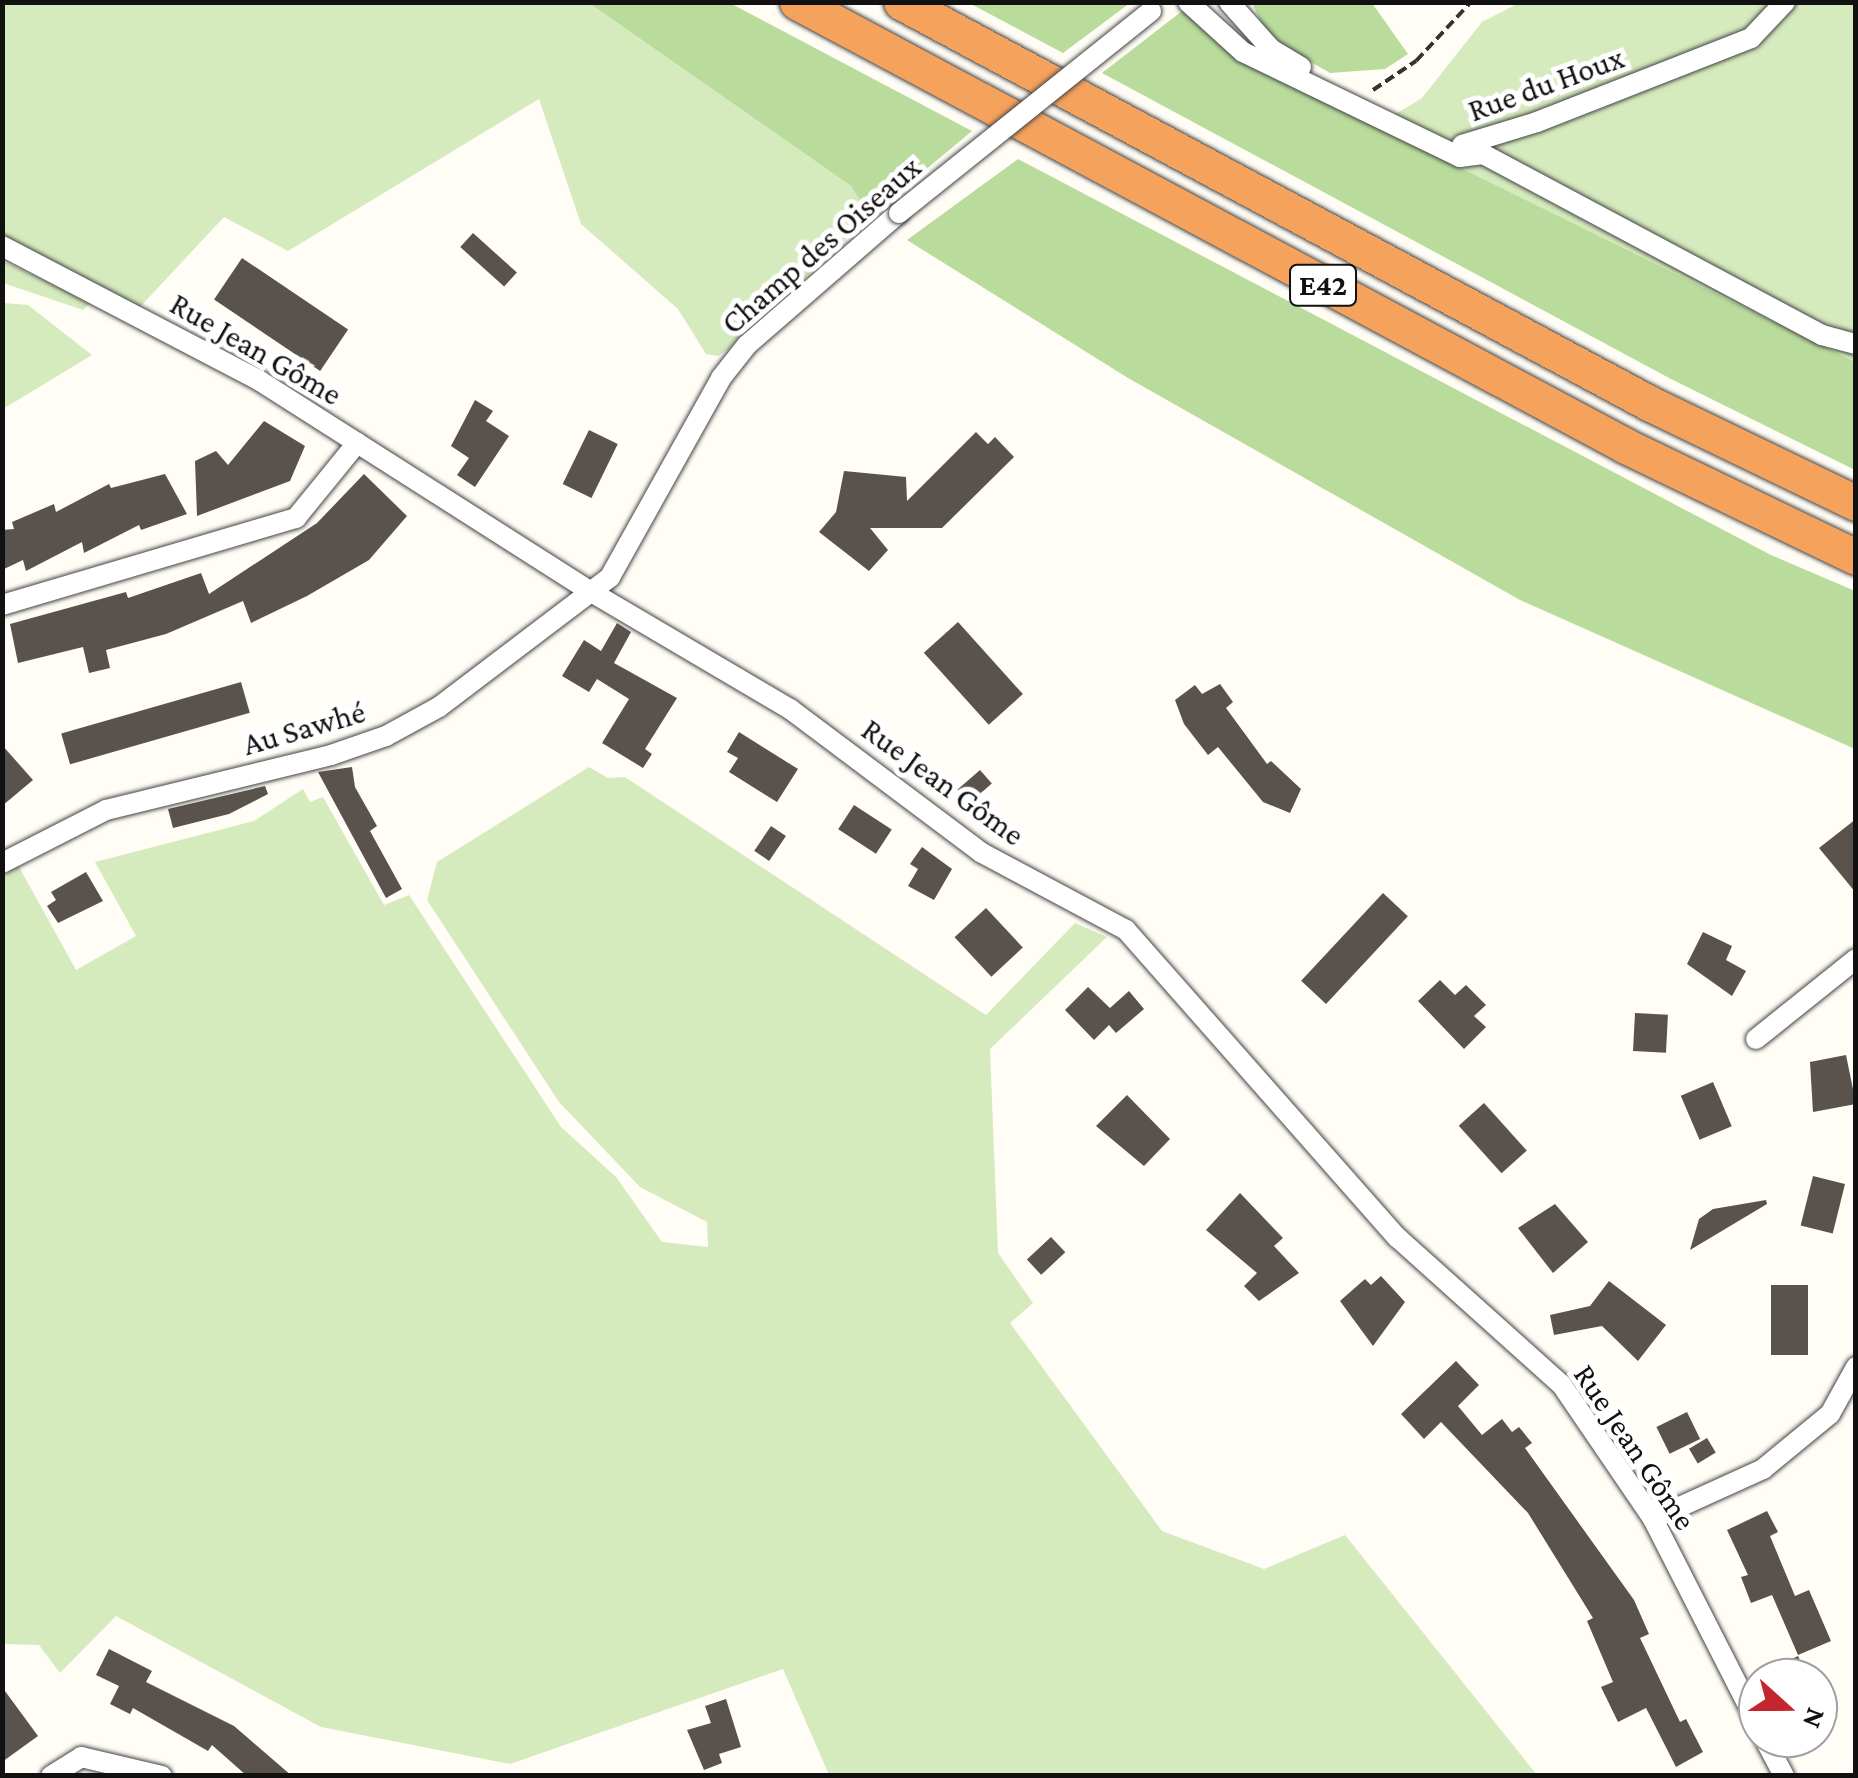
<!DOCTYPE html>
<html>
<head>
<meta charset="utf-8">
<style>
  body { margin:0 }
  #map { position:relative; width:1858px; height:1778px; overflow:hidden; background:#fffdf5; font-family:"Crimson Pro",serif }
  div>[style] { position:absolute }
  .green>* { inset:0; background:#d5ebbd }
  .forest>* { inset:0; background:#b9dc9c }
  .building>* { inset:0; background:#5a524d; transform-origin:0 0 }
  .path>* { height:4px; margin-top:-2px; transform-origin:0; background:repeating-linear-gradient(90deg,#333 0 10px,transparent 0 15px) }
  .roads { filter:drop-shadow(0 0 2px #444) drop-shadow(0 0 2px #444) }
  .minor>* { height:20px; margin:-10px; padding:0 10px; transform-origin:10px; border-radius:10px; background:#fff }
  .motorway>* { height:35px; margin:-17.5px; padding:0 17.5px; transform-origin:17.5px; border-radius:17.5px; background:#f5a25d }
  .bridges { filter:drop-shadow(0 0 2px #444) drop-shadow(0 0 2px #444) }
  .minor-bridge>* { height:20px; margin:-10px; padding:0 10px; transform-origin:10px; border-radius:10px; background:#fff }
  span { translate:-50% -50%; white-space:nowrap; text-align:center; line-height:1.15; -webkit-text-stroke:10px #fff; paint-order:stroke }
  .shield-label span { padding:2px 8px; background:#fff; border:2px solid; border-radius:8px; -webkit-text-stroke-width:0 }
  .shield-label { font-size:30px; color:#111; font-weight:700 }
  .street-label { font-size:32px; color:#111 }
  .frame { position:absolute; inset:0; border:5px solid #111; pointer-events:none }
  .north { position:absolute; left:1738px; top:1658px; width:100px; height:100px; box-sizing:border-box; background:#fff; border:2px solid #a0a0a0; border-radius:50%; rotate:111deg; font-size:28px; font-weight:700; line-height:40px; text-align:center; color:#111 }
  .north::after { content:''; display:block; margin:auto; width:35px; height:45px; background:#c4262e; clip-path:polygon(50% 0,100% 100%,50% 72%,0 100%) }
</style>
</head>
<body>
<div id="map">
  <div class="green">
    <div style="clip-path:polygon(2px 3px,589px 3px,851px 186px,870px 216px,730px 348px,718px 356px,706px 354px,678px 309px,581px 224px,539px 99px,288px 251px,224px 217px,139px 308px,3px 240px)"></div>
    <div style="clip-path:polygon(1519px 3px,1855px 3px,1855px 362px,1376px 126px,1422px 98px,1482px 22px)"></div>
    <div style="clip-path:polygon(2px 261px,91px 302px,83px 310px,3px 283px)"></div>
    <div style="clip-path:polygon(3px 303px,28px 305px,92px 355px,3px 409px)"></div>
    <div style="clip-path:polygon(589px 767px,608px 778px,625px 777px,986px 1015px,1075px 923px,1107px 937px,990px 1049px,998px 1253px,1033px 1303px,1010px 1323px,1162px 1531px,1264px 1569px,1345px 1535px,1537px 1775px,829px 1775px,783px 1669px,510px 1764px,321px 1727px,116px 1616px,60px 1673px,39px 1645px,3px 1644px,3px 877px,18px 865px,76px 970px,136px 936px,95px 862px,254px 821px,303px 789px,310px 802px,323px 797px,384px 905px,409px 895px,561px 1127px,616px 1177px,662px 1242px,708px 1247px,707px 1222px,640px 1187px,559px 1102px,427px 900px,437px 862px)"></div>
  </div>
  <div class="forest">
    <div style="clip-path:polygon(589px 3px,730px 3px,972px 131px,870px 216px,851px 186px)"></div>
    <div style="clip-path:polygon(969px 3px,1130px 3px,1063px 53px)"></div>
    <div style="clip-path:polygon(1252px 3px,1372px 3px,1408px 54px,1385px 69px,1330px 73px,1285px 47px,1264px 28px)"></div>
    <div style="clip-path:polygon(1186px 8px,1376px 126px,1855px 362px,1855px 470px,1671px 379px,1102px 73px)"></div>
    <div style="clip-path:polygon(1018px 159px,1771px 555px,1855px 591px,1855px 749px,1520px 600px,1128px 378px,907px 240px)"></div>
  </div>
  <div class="building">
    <div style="left:473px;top:233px;width:59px;height:19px;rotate:42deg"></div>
    <div style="left:242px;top:258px;width:128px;height:50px;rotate:34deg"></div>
    <div style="clip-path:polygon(475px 400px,493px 411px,486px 421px,509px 436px,475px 487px,457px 475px,469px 458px,451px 446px)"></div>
    <div style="clip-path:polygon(264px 421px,305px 446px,290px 481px,197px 516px,195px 461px,216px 451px,228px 465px)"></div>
    <div style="left:589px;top:430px;width:32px;height:60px;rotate:26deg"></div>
    <div style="clip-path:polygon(976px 432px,988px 444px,995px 437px,1014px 457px,942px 528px,870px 528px,888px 550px,869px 571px,819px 532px,836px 512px,844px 471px,906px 477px,907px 501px)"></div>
    <div style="clip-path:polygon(165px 474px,187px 514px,141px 530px,139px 525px,84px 553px,82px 542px,26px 571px,23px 560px,2px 570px,2px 530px,14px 529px,12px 522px,54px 504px,56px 512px,109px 484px,111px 488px)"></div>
    <div style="clip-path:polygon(364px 474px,407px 516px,369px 560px,307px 596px,251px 623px,243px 601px,166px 634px,106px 650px,110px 668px,89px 673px,83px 647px,18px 663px,10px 624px,126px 592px,128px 598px,201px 573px,209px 594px,317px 523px)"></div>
    <div style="left:958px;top:622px;width:97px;height:46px;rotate:48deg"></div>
    <div style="clip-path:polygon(617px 623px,631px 632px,614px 663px,677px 698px,645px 749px,652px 754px,643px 768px,602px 743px,629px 699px,597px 679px,589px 692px,562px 676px,584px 640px,601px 651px)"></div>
    <div style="left:241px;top:682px;width:32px;height:187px;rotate:74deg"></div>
    <div style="clip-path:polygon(1220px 684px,1233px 702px,1226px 708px,1267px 764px,1271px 761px,1301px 789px,1290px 813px,1263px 802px,1218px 747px,1208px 755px,1184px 724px,1175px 700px,1195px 685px,1202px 694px)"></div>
    <div style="clip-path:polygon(739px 732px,798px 769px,777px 802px,729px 772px,738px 758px,727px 752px)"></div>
    <div style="clip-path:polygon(2px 745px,33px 780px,2px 806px)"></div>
    <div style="clip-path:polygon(352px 767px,355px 787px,377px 826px,370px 831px,402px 889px,386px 898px,318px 772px)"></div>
    <div style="left:980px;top:770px;width:18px;height:30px;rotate:49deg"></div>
    <div style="clip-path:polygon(265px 786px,268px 794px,229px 814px,173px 828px,168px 809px)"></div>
    <div style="left:854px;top:805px;width:45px;height:29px;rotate:33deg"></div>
    <div style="clip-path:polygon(1856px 819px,1856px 893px,1819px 848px)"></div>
    <div style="left:771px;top:826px;width:18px;height:30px;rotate:34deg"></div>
    <div style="clip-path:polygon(922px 847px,952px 869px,934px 900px,908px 886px,918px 869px,910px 864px)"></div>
    <div style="clip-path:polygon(86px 872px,103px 901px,58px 923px,47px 906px,56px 900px,51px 892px)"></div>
    <div style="left:1383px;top:893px;width:34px;height:120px;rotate:43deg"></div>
    <div style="left:986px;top:908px;width:54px;height:43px;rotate:47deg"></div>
    <div style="clip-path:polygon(1703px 932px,1732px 946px,1726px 960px,1746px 971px,1732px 996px,1687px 964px)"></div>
    <div style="clip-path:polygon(1440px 980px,1455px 995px,1466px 985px,1486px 1005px,1474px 1016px,1486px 1027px,1464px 1049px,1418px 1001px)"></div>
    <div style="clip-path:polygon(1088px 987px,1110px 1008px,1129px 991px,1144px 1009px,1116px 1033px,1109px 1025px,1094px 1040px,1065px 1010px)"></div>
    <div style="left:1635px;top:1013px;width:33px;height:38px;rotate:3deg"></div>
    <div style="clip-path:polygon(1846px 1055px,1856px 1104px,1813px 1112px,1810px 1062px)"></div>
    <div style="left:1713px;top:1082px;width:48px;height:35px;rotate:67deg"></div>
    <div style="clip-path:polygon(1127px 1095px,1170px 1139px,1144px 1166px,1096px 1126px)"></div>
    <div style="left:1484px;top:1103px;width:64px;height:34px;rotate:48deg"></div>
    <div style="left:1813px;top:1176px;width:33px;height:51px;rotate:14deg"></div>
    <div style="clip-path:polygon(1240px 1193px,1283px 1238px,1274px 1246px,1299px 1273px,1259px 1301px,1244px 1286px,1257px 1273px,1206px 1230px)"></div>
    <div style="clip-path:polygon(1766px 1200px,1767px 1204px,1690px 1250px,1699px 1219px,1713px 1209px)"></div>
    <div style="clip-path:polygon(1555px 1204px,1588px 1242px,1553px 1273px,1518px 1228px)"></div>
    <div style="left:1051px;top:1237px;width:21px;height:33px;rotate:47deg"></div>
    <div style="clip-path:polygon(1381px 1276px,1405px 1302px,1373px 1346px,1340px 1301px,1365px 1279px,1371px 1285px)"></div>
    <div style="clip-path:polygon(1609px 1281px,1666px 1325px,1638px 1361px,1602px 1326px,1554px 1335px,1550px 1315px,1590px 1306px)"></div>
    <div style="left:1771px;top:1285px;width:37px;height:70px"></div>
    <div style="clip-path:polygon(1456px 1361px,1479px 1385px,1458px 1406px,1482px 1435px,1502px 1419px,1512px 1432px,1519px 1427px,1532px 1443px,1525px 1448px,1634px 1600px,1649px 1634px,1640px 1638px,1680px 1722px,1686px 1719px,1703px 1752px,1676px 1767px,1646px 1708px,1618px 1722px,1601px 1687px,1613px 1682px,1587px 1621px,1593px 1618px,1528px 1513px,1441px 1422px,1424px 1439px,1401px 1414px)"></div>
    <div style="left:1687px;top:1412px;width:30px;height:34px;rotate:64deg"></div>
    <div style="left:1707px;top:1438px;width:17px;height:21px;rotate:59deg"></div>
    <div style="clip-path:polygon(1767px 1511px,1778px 1532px,1770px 1536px,1795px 1596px,1809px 1590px,1831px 1641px,1798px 1655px,1772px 1595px,1751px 1603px,1741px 1577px,1748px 1575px,1727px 1530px)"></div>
    <div style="clip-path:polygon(109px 1649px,152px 1671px,146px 1682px,234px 1726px,292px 1776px,247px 1776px,212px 1745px,208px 1751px,133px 1708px,130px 1714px,110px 1704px,119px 1686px,96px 1675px)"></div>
    <div style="clip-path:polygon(1798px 1656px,1808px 1678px,1753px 1678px)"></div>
    <div style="clip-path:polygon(2px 1687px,38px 1736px,2px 1762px)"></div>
    <div style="clip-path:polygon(726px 1699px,741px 1747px,719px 1754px,722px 1763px,704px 1770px,687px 1730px,711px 1723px,705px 1706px)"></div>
  </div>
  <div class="path">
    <div style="left:1373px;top:90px;width:52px;rotate:-34deg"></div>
    <div style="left:1416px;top:61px;width:81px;rotate:-47deg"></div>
  </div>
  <div class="roads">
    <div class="minor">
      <div style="left:1188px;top:2px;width:74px;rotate:42.3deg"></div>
      <div style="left:1243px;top:52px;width:241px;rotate:25.8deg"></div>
      <div style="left:1460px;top:157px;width:23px;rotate:-7deg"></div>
      <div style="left:1483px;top:154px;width:384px;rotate:28.1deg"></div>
      <div style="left:1822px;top:335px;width:35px;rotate:15deg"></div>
      <div style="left:1229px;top:2px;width:63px;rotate:48.2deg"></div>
      <div style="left:1271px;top:49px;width:35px;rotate:31deg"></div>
      <div style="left:1462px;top:145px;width:78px;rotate:-17deg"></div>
      <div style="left:1537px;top:122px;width:230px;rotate:-21.4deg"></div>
      <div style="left:1751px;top:38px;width:50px;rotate:-46.6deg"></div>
      <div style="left:2px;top:246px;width:291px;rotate:27.6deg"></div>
      <div style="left:260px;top:381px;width:395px;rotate:32.5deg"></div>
      <div style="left:593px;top:593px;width:229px;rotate:30.5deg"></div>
      <div style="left:790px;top:709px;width:240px;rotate:36.9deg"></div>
      <div style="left:982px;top:853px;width:163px;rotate:28.1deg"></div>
      <div style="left:1126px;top:930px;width:411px;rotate:48.6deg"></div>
      <div style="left:1398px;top:1238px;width:219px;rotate:41.9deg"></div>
      <div style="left:1561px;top:1384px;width:163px;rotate:55.7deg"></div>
      <div style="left:1653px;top:1519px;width:231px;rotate:63deg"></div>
      <div style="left:2px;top:605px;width:307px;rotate:-16.5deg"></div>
      <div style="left:296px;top:518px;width:97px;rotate:-50.9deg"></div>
      <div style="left:2px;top:863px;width:117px;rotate:-27deg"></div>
      <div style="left:106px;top:810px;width:232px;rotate:-13.7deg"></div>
      <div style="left:331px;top:755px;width:58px;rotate:-19.1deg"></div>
      <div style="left:386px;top:736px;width:60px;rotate:-28.7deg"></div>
      <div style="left:439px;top:707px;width:215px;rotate:-37.2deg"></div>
      <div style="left:610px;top:577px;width:228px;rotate:-60.8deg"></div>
      <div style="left:721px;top:378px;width:42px;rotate:-51.8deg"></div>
      <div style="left:747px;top:345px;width:201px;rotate:-41deg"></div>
      <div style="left:1756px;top:1039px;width:128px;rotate:-38.7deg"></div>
      <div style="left:1653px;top:1519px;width:121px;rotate:-24.4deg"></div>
      <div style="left:1763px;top:1469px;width:87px;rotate:-39.4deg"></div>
      <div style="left:1830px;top:1414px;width:54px;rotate:-61deg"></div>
      <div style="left:1764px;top:1738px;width:43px;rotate:62.2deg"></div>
      <div style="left:51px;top:1776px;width:36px;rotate:-32deg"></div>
      <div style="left:81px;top:1757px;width:83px;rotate:13.2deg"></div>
    </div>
    <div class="motorway">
      <div style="left:797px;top:2px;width:940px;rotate:28.17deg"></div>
      <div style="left:1626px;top:446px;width:255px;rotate:25.8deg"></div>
      <div style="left:901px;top:2px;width:849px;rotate:28.2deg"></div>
      <div style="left:1649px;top:403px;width:230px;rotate:25.8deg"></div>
    </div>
  </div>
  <div class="bridges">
    <div class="minor-bridge">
      <div style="left:899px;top:213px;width:323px;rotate:-38.7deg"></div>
    </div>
  </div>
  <div class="shield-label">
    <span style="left:1323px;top:285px">E42</span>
  </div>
  <div class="street-label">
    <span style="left:1546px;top:84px;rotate:-20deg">Rue du Houx</span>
    <span style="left:821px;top:245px;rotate:-41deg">Champ des Oiseaux</span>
    <span style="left:256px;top:349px;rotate:30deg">Rue Jean Gôme</span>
    <span style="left:304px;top:728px;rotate:-16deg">Au Sawhé</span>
    <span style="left:943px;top:782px;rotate:36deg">Rue Jean Gôme</span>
    <span style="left:1635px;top:1447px;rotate:56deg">Rue Jean Gôme</span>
  </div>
  <div class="frame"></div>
  <div class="north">N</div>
</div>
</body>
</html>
